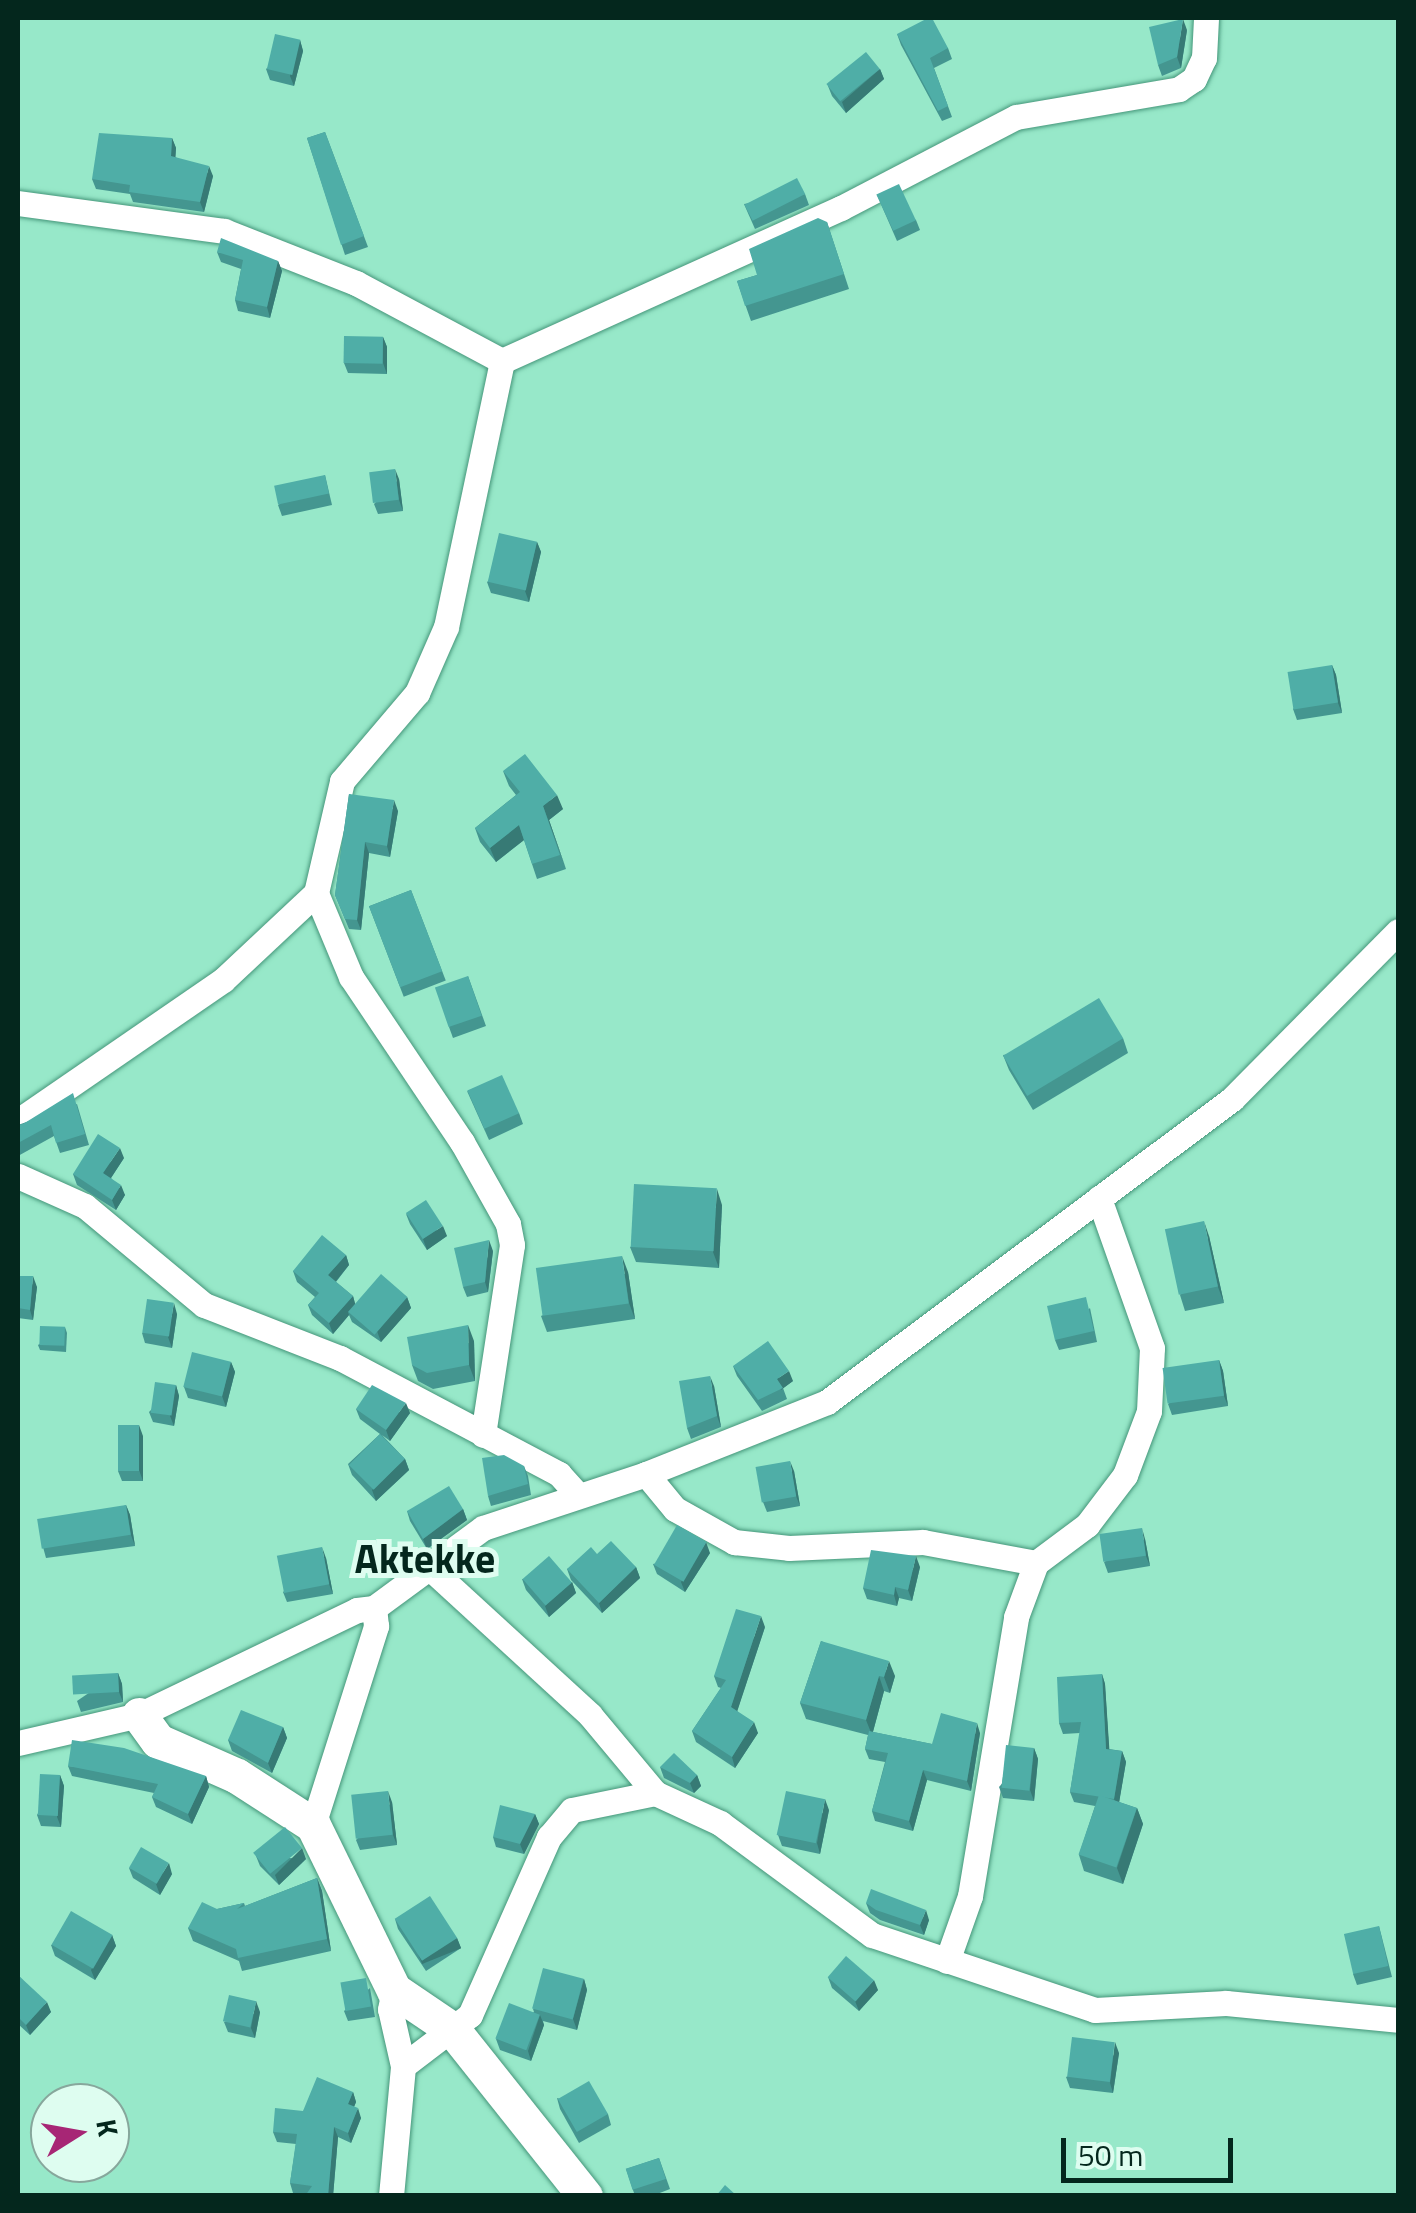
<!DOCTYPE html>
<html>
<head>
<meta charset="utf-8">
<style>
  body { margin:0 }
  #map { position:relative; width:1416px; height:2213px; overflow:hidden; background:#97e8c9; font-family:"Titillium Web",sans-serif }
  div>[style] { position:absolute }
  .roads { filter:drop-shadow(0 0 2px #45967a) drop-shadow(0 0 2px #45967a) }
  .street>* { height:25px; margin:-12.5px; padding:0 12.5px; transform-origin:12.5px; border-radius:12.5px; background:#fff }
  .secondary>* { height:35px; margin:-17.5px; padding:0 17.5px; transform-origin:17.5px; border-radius:17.5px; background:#fff }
  .wall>* { inset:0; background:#449690; transform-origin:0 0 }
  .shaded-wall>* { inset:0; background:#377a75; transform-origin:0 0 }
  .building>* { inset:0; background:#4faea7; transform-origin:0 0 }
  span { translate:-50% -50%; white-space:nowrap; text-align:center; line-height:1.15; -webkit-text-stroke:10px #defdf0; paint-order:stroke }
  .quarter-label { font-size:40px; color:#04271d; font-weight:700 }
  .frame { position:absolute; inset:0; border:20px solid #04271d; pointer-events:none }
  .north { position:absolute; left:30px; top:2083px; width:100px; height:100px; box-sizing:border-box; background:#defdf0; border:2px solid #87a79c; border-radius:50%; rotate:79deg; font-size:28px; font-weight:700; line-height:40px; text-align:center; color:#04271d }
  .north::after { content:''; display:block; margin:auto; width:35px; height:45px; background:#a72675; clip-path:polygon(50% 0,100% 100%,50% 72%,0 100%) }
  .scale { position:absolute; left:1061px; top:2138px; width:172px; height:45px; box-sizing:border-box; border:5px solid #04271d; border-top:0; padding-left:12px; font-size:30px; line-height:35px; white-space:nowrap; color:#04271d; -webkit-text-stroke:8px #defdf0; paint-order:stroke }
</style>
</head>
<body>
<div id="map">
  <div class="roads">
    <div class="street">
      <div style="left:18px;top:203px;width:208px;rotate:7.7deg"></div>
      <div style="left:224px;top:231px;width:142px;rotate:21.5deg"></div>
      <div style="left:356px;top:283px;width:166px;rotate:28.1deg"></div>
      <div style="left:502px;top:361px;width:372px;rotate:-24.3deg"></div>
      <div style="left:841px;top:208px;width:197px;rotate:-27.5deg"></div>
      <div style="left:1016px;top:117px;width:165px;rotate:-9.7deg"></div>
      <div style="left:1179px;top:89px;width:18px;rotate:-34deg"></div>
      <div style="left:1194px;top:79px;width:23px;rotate:-65deg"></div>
      <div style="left:1204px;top:58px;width:40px;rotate:-87.1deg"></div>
      <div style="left:316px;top:893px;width:91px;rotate:67.4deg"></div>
      <div style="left:351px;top:977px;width:199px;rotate:56.1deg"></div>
      <div style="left:462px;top:1142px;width:94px;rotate:60.7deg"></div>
      <div style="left:508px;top:1224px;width:21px;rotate:79deg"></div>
      <div style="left:512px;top:1245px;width:192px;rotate:98.7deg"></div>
      <div style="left:18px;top:1121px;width:249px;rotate:-34.5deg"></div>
      <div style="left:223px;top:980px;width:127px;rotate:-43.1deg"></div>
      <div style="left:316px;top:893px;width:115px;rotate:-76.9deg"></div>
      <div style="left:342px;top:781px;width:116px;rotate:-49.6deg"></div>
      <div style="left:417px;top:693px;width:72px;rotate:-66.3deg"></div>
      <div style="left:446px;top:627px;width:272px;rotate:-78.1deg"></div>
      <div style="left:18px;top:1176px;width:73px;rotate:24.1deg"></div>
      <div style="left:85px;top:1206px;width:155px;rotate:39.8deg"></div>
      <div style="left:204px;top:1305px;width:146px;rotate:21.3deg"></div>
      <div style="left:340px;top:1358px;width:248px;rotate:27.9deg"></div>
      <div style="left:559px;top:1474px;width:24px;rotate:48deg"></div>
      <div style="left:646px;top:1474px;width:45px;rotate:50.4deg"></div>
      <div style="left:675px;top:1509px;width:68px;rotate:29.2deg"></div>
      <div style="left:734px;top:1542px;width:55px;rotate:6.2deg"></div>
      <div style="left:789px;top:1548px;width:134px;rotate:-2.6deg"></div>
      <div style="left:923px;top:1542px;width:115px;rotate:10.5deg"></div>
      <div style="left:432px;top:1570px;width:214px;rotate:42.5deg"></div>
      <div style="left:590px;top:1715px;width:102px;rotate:50.2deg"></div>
      <div style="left:655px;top:1793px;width:72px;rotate:24.8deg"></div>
      <div style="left:720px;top:1823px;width:189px;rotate:36.4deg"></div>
      <div style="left:872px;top:1935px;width:235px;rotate:18.6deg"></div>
      <div style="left:1095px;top:2010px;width:131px;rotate:-3.1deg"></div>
      <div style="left:1226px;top:2003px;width:173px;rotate:5.6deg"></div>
      <div style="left:18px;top:1743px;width:124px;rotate:-13deg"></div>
      <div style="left:139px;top:1715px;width:242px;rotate:-25.7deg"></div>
      <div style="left:357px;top:1610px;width:17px;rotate:-7deg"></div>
      <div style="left:374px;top:1608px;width:135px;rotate:-36.3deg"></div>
      <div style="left:483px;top:1528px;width:172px;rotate:-18.3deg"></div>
      <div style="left:646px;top:1474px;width:195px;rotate:-21.7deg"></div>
      <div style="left:827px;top:1402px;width:506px;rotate:-36.8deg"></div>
      <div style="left:1232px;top:1099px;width:236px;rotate:-45.3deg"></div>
      <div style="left:313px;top:1825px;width:209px;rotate:-72.4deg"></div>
      <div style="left:376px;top:1626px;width:18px;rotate:-96deg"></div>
      <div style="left:947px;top:1961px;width:69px;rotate:-70.5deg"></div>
      <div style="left:970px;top:1896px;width:283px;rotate:-80.6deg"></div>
      <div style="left:1016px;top:1617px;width:58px;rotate:-69.7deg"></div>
      <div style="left:1036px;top:1563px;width:64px;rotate:-36.7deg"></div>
      <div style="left:1087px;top:1525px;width:63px;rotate:-52.8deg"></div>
      <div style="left:1125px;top:1475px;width:68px;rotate:-69.4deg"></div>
      <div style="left:1149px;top:1411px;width:63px;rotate:-87.3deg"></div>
      <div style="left:1152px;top:1348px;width:159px;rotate:-109.5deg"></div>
      <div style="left:403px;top:2066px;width:84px;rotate:-37.3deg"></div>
      <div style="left:470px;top:2015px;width:195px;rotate:-66.1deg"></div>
      <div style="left:549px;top:1837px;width:35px;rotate:-50deg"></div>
      <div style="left:572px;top:1810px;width:85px;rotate:-11.6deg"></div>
      <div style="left:391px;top:2196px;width:131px;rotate:-84.7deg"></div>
      <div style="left:403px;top:2066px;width:58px;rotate:-102.8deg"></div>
      <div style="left:390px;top:2009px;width:19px;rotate:-78deg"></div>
    </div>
    <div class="secondary">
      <div style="left:139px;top:1715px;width:32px;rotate:54deg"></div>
      <div style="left:158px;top:1741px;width:86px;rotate:23.9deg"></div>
      <div style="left:237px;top:1776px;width:90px;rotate:32.8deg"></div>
      <div style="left:313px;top:1825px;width:184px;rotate:63.9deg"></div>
      <div style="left:394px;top:1990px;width:71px;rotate:34.1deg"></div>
      <div style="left:453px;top:2030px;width:212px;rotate:51.5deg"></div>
    </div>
  </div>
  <div class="wall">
    <div style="clip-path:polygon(1187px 30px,1181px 68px,1162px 76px,1158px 65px)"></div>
    <div style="clip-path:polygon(897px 34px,948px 48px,952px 59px,934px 68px,952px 117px,942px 121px,901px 45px)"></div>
    <div style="clip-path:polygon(300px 40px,303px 51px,294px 86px,270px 80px,266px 69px)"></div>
    <div style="clip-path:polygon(880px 69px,884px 79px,846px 113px,832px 96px,828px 86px)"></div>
    <div style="clip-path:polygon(325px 132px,368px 247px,345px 255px,307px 138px)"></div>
    <div style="clip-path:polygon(172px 138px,176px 148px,175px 157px,213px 176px,204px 212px,133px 202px,130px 194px,96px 189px,92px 179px)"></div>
    <div style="clip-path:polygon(805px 194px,809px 205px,755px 229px,744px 204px)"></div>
    <div style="clip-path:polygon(877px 195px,916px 220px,920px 230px,897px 241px)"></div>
    <div style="clip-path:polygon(827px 222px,849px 289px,751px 321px,737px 281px,757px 275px)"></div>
    <div style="clip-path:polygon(217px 252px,278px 261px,282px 271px,270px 318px,238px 311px,235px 300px,241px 269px,221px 262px)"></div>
    <div style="clip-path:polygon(383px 337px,387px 347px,387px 374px,348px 373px,344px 363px)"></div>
    <div style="clip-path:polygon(325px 475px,332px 505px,282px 516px,278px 505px)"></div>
    <div style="clip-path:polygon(399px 479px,403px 511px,378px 514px,374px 504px)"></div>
    <div style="clip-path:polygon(537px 542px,541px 552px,529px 602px,491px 593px,487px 582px)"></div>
    <div style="clip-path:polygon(1332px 665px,1336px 675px,1342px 713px,1297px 720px,1293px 709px)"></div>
    <div style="clip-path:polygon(503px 771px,563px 809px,549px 820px,566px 869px,537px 879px,524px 840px,496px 862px,480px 842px,475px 828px,516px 795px,509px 786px)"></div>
    <div style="clip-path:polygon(349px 794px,398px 811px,390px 857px,369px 853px,361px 930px,349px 929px,335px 895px)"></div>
    <div style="left:411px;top:890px;width:97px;height:45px;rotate:69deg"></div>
    <div style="clip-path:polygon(468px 976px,486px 1026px,453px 1038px,449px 1027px)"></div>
    <div style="clip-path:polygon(1123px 1038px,1128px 1053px,1033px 1110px,1009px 1070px,1003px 1055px)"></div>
    <div style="clip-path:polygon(467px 1091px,519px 1113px,523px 1124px,489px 1140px)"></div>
    <div style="clip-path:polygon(77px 1104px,89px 1145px,60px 1153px,54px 1136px,18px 1156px,18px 1125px)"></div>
    <div style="clip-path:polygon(124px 1158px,111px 1178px,125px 1195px,116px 1210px,77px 1185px,73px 1174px)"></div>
    <div style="clip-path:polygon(722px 1205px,719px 1268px,636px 1262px,630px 1247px)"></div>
    <div style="clip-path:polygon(406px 1214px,447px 1236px,427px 1250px,410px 1224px)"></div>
    <div style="clip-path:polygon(1209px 1236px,1224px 1303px,1185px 1311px,1180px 1295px)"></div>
    <div style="clip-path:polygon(493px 1251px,488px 1292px,467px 1297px,463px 1287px)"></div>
    <div style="clip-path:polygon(346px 1255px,349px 1265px,336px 1282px,353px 1296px,355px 1304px,407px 1297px,411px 1308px,381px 1342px,352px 1322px,349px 1315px,333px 1334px,312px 1315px,308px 1305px,315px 1297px,297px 1282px,293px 1271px)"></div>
    <div style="clip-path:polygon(628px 1272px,635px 1319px,547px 1332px,541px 1316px)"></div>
    <div style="clip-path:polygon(18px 1276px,37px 1287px,33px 1320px,18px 1318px)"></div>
    <div style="clip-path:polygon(1090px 1308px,1097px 1342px,1059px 1350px,1055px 1340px)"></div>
    <div style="clip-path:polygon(177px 1314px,172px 1348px,145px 1343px,142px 1333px)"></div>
    <div style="clip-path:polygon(65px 1327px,67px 1333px,66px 1352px,40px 1350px,38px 1345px)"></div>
    <div style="clip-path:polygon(474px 1341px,475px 1381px,433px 1389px,418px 1381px,412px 1365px)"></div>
    <div style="clip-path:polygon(1219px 1360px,1223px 1371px,1228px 1406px,1172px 1415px,1168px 1404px)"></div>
    <div style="clip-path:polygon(231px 1362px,235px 1372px,226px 1407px,188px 1398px,184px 1387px)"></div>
    <div style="clip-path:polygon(733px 1366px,793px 1381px,783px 1388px,787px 1399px,762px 1411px,737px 1376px)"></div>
    <div style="clip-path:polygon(176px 1385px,179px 1396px,174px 1426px,153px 1422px,149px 1412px)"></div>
    <div style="clip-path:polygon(714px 1386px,721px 1427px,691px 1439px,687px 1428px)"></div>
    <div style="clip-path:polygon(356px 1409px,410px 1413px,390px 1441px,382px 1435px,405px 1459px,409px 1470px,376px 1501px,352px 1475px,348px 1464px,380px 1434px,360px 1419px)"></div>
    <div style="clip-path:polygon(143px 1436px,143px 1481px,122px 1481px,118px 1471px)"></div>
    <div style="clip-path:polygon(524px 1466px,528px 1476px,531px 1495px,491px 1506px,488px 1496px)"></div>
    <div style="clip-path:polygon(794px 1471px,800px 1506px,767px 1512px,763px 1502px)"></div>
    <div style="clip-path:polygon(126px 1505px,130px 1515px,135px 1546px,46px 1558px,43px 1547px)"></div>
    <div style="clip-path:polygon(463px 1509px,467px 1520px,427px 1549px,410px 1521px,407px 1511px)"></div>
    <div style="clip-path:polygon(1145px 1539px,1150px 1566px,1108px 1573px,1104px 1562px)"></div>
    <div style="clip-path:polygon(710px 1553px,685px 1592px,657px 1574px,653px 1564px)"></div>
    <div style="clip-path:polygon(597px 1554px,636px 1567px,640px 1578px,602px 1613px,571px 1580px,567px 1569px)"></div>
    <div style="clip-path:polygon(326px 1558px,333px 1594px,287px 1602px,283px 1592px)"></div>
    <div style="clip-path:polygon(920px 1567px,912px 1601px,899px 1598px,897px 1606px,867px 1599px,863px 1588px)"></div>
    <div style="clip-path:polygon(522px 1579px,572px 1582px,576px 1593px,549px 1617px,526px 1590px)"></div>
    <div style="clip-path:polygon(765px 1627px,737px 1711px,758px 1733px,735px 1768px,696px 1742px,692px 1731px,721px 1688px,718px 1687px,714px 1676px)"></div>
    <div style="clip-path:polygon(821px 1641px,895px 1676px,890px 1693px,884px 1691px,873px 1732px,932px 1744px,980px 1733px,971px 1791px,927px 1780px,913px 1831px,875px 1821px,872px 1811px,885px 1762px,869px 1759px,865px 1749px,868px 1735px,806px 1719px,800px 1703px)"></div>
    <div style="clip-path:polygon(118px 1673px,122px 1684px,123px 1702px,81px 1712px,77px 1701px)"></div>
    <div style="clip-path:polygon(1102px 1674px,1105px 1684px,1109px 1749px,1122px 1751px,1126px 1762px,1119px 1802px,1137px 1808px,1143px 1824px,1123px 1884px,1084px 1871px,1079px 1855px,1095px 1806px,1074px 1802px,1070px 1792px,1080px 1733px,1063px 1734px,1059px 1723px)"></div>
    <div style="clip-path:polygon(283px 1727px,287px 1738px,272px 1773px,232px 1751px,228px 1740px)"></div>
    <div style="clip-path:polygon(1034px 1748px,1038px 1759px,1034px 1801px,1003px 1798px,999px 1787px)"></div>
    <div style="clip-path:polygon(68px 1766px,206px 1776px,209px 1787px,192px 1824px,156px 1807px,152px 1797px,154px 1793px,72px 1776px)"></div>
    <div style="clip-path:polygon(660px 1767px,697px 1775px,701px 1786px,694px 1793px,664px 1778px)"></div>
    <div style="clip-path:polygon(60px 1775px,64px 1786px,61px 1827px,41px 1826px,37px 1815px)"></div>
    <div style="clip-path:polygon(392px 1802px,397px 1845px,360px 1850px,356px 1840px)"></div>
    <div style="clip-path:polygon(829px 1810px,820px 1854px,782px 1846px,778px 1835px)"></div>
    <div style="clip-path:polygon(535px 1814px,539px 1824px,524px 1854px,496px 1847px,493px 1837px)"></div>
    <div style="clip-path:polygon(256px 1856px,306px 1859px,279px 1885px,260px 1866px)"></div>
    <div style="clip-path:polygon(129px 1868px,172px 1874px,160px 1895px,133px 1878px)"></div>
    <div style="clip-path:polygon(317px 1878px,322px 1891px,331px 1951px,242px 1971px,239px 1961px,193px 1941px,188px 1928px,217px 1909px,244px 1903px,245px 1906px)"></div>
    <div style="clip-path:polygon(866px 1903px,929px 1920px,924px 1935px,880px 1920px,870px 1913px)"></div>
    <div style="clip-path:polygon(395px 1919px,457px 1938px,461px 1948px,426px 1971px,398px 1929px)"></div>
    <div style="clip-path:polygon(1379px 1926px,1392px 1977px,1357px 1985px,1353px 1974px)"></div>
    <div style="clip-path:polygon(112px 1935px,116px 1946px,95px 1980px,55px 1956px,51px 1945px)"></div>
    <div style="clip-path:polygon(18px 1975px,51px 2012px,30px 2035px,18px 2024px)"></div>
    <div style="clip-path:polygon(828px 1977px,878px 1990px,859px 2011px,832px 1988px)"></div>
    <div style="clip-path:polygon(584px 1979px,587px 1990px,577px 2030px,543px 2021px,544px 2025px,531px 2061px,500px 2050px,496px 2039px,534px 2012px,533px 2009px)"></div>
    <div style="clip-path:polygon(370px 1988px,375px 2017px,348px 2021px,344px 2011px)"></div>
    <div style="clip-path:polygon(260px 2012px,255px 2038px,228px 2032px,224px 2022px)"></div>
    <div style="clip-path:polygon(1119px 2053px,1113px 2093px,1070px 2088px,1066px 2077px)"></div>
    <div style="clip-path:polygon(353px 2092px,356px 2102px,354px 2107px,361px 2118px,351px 2143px,338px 2137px,333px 2196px,305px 2196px,293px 2193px,290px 2183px,296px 2144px,277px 2142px,273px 2132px,303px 2111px)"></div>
    <div style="clip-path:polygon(557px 2098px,608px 2114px,611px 2125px,579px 2143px,560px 2109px)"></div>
    <div style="clip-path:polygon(659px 2158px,670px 2189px,652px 2196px,635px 2196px,626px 2169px)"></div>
  </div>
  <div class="shaded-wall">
    <div style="clip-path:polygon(1183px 19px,1187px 30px,1181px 68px,1177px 57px)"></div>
    <div style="clip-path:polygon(300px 40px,303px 51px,294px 86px,290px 76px)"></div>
    <div style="clip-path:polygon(880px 69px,884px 79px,846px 113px,842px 102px)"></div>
    <div style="clip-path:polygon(172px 138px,176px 148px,175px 166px,171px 156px)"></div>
    <div style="clip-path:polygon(209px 166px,213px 176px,204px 212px,200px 202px)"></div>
    <div style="clip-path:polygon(278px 261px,282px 271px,270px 318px,267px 307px)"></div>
    <div style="clip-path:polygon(383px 337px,387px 347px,387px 374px,383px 363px)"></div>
    <div style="clip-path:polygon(395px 469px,399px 479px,403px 511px,399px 500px)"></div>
    <div style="clip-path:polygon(537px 542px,541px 552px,529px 602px,525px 591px)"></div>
    <div style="clip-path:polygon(1332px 665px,1336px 675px,1342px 713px,1338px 703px)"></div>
    <div style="clip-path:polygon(557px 795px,563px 809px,549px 820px,566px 869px,543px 806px)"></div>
    <div style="clip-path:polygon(394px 800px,398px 811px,390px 857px,387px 846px)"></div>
    <div style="clip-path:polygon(519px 825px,524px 840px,496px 862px,490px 848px)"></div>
    <div style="clip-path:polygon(365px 842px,369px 853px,361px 930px,357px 920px)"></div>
    <div style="clip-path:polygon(120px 1148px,124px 1158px,107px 1184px,103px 1173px)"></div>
    <div style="clip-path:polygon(121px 1185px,125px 1195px,116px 1210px,112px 1200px)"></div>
    <div style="clip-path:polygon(717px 1189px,722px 1205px,719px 1268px,713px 1252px)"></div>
    <div style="clip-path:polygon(1204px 1221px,1209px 1236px,1224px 1303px,1218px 1287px)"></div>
    <div style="clip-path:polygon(443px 1226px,447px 1236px,427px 1250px,423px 1239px)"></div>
    <div style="clip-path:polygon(489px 1240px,493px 1251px,488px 1292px,485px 1282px)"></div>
    <div style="clip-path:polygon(346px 1255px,349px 1265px,332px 1286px,328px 1275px)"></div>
    <div style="clip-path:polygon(622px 1256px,628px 1272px,635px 1319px,629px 1303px)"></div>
    <div style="clip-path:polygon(33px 1276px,37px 1287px,33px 1320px,30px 1310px)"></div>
    <div style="clip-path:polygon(353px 1296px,356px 1307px,348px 1312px,349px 1315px,333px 1334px,329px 1323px)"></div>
    <div style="clip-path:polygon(407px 1297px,411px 1308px,381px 1342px,377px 1331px)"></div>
    <div style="clip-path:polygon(174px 1303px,177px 1314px,172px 1348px,168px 1337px)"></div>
    <div style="clip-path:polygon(468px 1325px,474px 1341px,475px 1381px,469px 1365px)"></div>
    <div style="clip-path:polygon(1219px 1360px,1223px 1371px,1228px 1406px,1224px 1396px)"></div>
    <div style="clip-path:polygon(231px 1362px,235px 1372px,226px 1407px,222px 1396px)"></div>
    <div style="clip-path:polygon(789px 1371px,793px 1381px,781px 1390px,777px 1379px)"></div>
    <div style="clip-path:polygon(710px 1376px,714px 1386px,721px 1427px,717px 1416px)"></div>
    <div style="clip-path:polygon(176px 1385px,179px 1396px,174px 1426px,170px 1416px)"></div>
    <div style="clip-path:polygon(406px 1403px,410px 1413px,390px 1441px,386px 1430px)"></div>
    <div style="clip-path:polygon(139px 1425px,143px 1436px,143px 1481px,139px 1470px)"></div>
    <div style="clip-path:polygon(405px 1459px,409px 1470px,376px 1501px,372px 1490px)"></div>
    <div style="clip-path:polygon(790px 1461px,794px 1471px,800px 1506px,796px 1496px)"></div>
    <div style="clip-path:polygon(126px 1505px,130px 1515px,135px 1546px,131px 1535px)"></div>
    <div style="clip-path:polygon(463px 1509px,467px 1520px,427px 1549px,423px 1539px)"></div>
    <div style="clip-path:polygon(1142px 1528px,1145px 1539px,1150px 1566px,1146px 1556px)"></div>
    <div style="clip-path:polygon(706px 1542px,710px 1553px,685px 1592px,681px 1582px)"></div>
    <div style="clip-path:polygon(322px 1547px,326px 1558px,333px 1594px,329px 1584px)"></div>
    <div style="clip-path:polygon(916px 1556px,920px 1567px,912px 1601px,908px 1590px)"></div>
    <div style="clip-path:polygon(636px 1567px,640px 1578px,602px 1613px,599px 1603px)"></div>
    <div style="clip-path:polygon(572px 1582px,576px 1593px,549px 1617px,545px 1606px)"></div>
    <div style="clip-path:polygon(895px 1587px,899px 1598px,897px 1606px,894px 1595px)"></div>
    <div style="clip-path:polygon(761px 1616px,765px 1627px,735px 1718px,731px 1707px)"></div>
    <div style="clip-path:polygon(889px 1661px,895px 1676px,890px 1693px,884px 1677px)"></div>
    <div style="clip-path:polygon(118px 1673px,122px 1684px,123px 1702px,119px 1692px)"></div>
    <div style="clip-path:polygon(1102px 1674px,1105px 1684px,1110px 1759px,1106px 1749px)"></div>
    <div style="clip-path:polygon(879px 1676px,884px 1691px,872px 1735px,866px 1720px)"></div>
    <div style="clip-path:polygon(754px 1722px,758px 1733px,735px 1768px,732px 1757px)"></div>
    <div style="clip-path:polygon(977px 1723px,980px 1733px,971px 1791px,967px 1781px)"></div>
    <div style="clip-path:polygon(283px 1727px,287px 1738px,272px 1773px,268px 1763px)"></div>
    <div style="clip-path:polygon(1034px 1748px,1038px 1759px,1034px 1801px,1030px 1790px)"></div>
    <div style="clip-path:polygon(1122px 1751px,1126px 1762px,1118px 1809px,1114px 1799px)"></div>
    <div style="clip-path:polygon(923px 1770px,927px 1780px,913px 1831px,909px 1821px)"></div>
    <div style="clip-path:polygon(60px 1775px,64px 1786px,61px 1827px,57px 1817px)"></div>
    <div style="clip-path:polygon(697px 1775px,701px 1786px,694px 1793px,690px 1783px)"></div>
    <div style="clip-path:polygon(206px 1776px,209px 1787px,192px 1824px,188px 1814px)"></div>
    <div style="clip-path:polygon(388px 1791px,392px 1802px,397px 1845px,393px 1835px)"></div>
    <div style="clip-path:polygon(825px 1799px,829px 1810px,820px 1854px,817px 1843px)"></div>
    <div style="clip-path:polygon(1137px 1808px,1143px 1824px,1123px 1884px,1117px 1868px)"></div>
    <div style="clip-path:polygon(535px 1814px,539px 1824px,524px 1854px,520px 1844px)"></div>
    <div style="clip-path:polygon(302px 1848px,306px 1859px,279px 1885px,275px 1875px)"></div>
    <div style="clip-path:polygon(169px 1863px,172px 1874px,160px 1895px,156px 1884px)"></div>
    <div style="clip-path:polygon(317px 1878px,322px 1891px,331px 1951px,327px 1939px)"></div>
    <div style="clip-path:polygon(926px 1910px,929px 1920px,924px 1935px,920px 1925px)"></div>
    <div style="clip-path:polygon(112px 1935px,116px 1946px,95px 1980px,91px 1970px)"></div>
    <div style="left:457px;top:1938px;width:11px;height:42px;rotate:68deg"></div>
    <div style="clip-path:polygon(584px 1979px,587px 1990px,577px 2030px,573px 2019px)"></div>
    <div style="clip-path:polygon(874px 1980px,878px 1990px,859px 2011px,855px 2001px)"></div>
    <div style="clip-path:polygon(256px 2001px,260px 2012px,255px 2038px,251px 2028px)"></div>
    <div style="clip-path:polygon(47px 2002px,51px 2012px,30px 2035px,26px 2025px)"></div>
    <div style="clip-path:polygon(540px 2015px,544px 2025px,531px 2061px,528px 2051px)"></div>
    <div style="clip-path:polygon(1115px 2042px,1119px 2053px,1113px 2093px,1110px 2083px)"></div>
    <div style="clip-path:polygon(353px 2092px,356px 2102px,351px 2114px,348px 2104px)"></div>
    <div style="clip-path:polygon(358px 2108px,361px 2118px,351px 2143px,348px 2133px)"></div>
    <div style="clip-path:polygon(334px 2127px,338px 2137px,333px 2196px,328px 2196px)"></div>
  </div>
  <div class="building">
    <div style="clip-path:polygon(928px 18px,932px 18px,948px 48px,930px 58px,948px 106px,938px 111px,897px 34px)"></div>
    <div style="clip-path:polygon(1183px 19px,1177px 57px,1158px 65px,1149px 27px)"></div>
    <div style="left:275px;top:34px;width:26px;height:36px;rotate:13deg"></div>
    <div style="left:866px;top:52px;width:22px;height:51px;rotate:51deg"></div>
    <div style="clip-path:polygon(325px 132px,364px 236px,341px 245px,307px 138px)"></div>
    <div style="clip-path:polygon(99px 133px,172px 138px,171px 156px,209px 166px,200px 202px,129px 192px,130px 185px,92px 179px)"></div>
    <div style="left:797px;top:178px;width:18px;height:59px;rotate:63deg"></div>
    <div style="left:899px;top:184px;width:40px;height:25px;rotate:65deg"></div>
    <div style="clip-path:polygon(818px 218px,827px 222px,844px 274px,745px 306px,737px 281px,757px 275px,749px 249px)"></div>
    <div style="clip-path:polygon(221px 238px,278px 261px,267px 307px,235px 300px,243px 260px,217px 252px)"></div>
    <div style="left:344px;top:336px;width:39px;height:27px;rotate:1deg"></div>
    <div style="left:395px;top:469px;width:31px;height:26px;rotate:83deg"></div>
    <div style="left:325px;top:475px;width:19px;height:52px;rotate:78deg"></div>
    <div style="left:499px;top:533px;width:39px;height:50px;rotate:13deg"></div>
    <div style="left:1332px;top:665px;width:38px;height:45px;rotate:81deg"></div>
    <div style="clip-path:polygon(525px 754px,557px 795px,543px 806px,560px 855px,532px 864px,519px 825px,490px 848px,475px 828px,520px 792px,503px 771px)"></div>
    <div style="clip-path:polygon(349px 794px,394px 800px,387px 846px,365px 842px,357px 920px,345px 919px,335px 895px)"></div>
    <div style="left:411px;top:890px;width:87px;height:45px;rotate:69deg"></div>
    <div style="left:468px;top:976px;width:42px;height:35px;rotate:71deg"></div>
    <div style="left:1099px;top:998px;width:47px;height:112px;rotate:59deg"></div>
    <div style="left:502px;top:1075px;width:42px;height:38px;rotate:66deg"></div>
    <div style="clip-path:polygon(73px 1093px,85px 1134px,56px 1143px,51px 1125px,18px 1143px,18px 1125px,23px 1124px)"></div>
    <div style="clip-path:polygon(98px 1134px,120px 1148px,103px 1173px,121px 1185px,112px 1200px,73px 1174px)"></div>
    <div style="left:634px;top:1184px;width:83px;height:63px;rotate:3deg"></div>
    <div style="left:426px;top:1200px;width:31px;height:24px;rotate:57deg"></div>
    <div style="left:1204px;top:1221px;width:67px;height:40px;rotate:78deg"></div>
    <div style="clip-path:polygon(322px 1235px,346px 1255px,328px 1275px,353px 1296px,329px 1323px,308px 1305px,319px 1293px,293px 1271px)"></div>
    <div style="clip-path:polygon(489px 1240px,485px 1282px,463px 1287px,454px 1248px)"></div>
    <div style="left:622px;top:1256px;width:48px;height:87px;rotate:82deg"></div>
    <div style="left:381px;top:1274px;width:35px;height:50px;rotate:41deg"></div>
    <div style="clip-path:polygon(18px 1276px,33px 1276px,30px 1310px,18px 1308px)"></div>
    <div style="left:1086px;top:1297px;width:35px;height:40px;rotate:77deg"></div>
    <div style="left:147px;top:1299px;width:27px;height:34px;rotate:8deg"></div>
    <div style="clip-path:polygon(468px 1325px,469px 1365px,427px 1373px,412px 1365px,407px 1337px)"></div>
    <div style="left:40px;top:1326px;width:25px;height:19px;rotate:2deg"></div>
    <div style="clip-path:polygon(768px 1341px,789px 1371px,777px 1379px,783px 1388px,758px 1400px,733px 1366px)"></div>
    <div style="left:192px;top:1352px;width:40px;height:36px;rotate:14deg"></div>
    <div style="left:1219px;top:1360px;width:36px;height:57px;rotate:82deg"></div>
    <div style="clip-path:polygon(710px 1376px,717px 1416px,687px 1428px,679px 1381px)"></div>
    <div style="left:155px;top:1382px;width:21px;height:31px;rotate:8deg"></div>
    <div style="clip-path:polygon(372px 1385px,406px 1403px,386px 1430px,356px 1409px)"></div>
    <div style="left:118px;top:1425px;width:21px;height:46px"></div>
    <div style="left:380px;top:1434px;width:35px;height:44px;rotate:45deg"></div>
    <div style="clip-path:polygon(504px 1455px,524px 1466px,528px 1484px,488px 1496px,482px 1458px)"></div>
    <div style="left:790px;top:1461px;width:36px;height:35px;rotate:80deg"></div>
    <div style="clip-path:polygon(449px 1486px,463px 1509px,423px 1539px,407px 1511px)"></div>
    <div style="left:126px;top:1505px;width:30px;height:90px;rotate:81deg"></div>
    <div style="left:677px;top:1525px;width:34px;height:46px;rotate:30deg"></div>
    <div style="left:1142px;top:1528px;width:28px;height:43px;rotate:82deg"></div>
    <div style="clip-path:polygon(611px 1541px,636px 1567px,599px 1603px,567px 1569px,591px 1547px,597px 1554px)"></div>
    <div style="left:322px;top:1547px;width:38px;height:46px;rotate:79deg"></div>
    <div style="clip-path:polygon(871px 1550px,916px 1556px,908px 1590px,895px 1587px,894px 1595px,863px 1588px)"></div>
    <div style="left:549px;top:1556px;width:35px;height:35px;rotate:49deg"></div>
    <div style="clip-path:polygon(736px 1609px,761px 1616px,731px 1707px,754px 1722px,732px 1757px,692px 1731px,726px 1680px,714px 1676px)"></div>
    <div style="clip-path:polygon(821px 1641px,889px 1661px,884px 1677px,879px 1676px,866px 1720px,800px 1703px)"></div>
    <div style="left:118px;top:1673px;width:19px;height:46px;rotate:87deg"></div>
    <div style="clip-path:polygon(1102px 1674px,1106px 1749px,1122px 1751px,1114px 1799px,1070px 1792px,1081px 1722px,1059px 1723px,1057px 1677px)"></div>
    <div style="clip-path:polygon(241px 1710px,283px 1727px,268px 1763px,228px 1740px)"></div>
    <div style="clip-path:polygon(941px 1713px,977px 1723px,967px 1781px,923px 1770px,909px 1821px,872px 1811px,888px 1753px,865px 1749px,869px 1731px,932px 1744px)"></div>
    <div style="clip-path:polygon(72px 1740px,124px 1748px,206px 1776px,188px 1814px,152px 1797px,158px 1784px,68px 1766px)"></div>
    <div style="left:1006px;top:1745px;width:28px;height:43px;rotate:6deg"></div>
    <div style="clip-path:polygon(674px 1753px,697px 1775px,690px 1783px,660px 1767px)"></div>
    <div style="left:40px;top:1774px;width:20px;height:41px;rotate:3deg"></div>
    <div style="left:388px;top:1791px;width:44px;height:37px;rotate:84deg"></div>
    <div style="left:786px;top:1791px;width:40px;height:45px;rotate:12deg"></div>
    <div style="left:1099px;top:1795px;width:40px;height:63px;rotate:19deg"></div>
    <div style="clip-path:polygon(500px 1805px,535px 1814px,520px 1844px,493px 1837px)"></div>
    <div style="left:285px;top:1827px;width:27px;height:41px;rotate:51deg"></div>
    <div style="left:141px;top:1847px;width:32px;height:24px;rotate:30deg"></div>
    <div style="clip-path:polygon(317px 1878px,327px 1939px,238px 1958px,236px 1949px,188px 1928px,202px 1902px,217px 1909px,244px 1903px,237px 1909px)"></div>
    <div style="clip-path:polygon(871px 1889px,926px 1910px,920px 1925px,876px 1910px,866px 1903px)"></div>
    <div style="left:430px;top:1896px;width:50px;height:42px;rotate:57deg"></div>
    <div style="left:71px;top:1911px;width:48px;height:39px;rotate:30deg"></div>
    <div style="left:1379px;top:1926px;width:41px;height:36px;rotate:77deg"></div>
    <div style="left:846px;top:1956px;width:37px;height:28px;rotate:41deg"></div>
    <div style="left:543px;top:1968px;width:42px;height:42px;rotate:15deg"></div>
    <div style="clip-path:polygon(18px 1975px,47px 2002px,26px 2025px,18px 2017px)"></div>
    <div style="left:366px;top:1978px;width:29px;height:26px;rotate:80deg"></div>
    <div style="left:229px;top:1995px;width:28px;height:27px;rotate:13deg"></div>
    <div style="left:509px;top:2003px;width:33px;height:38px;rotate:21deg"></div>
    <div style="left:1072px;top:2037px;width:43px;height:40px;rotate:7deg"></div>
    <div style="clip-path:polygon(317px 2077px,353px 2092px,348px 2104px,358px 2108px,348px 2133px,334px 2127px,328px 2196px,305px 2196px,312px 2186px,290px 2183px,297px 2134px,273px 2132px,275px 2108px,303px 2111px)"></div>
    <div style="left:589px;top:2081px;width:38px;height:36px;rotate:60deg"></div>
    <div style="left:659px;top:2158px;width:22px;height:35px;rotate:72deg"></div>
    <div style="clip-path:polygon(725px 2185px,737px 2196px,716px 2196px)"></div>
  </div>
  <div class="quarter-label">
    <span style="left:425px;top:1559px">Aktekke</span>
  </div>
  <div class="frame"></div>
  <div class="north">K</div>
  <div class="scale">50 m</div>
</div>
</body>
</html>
